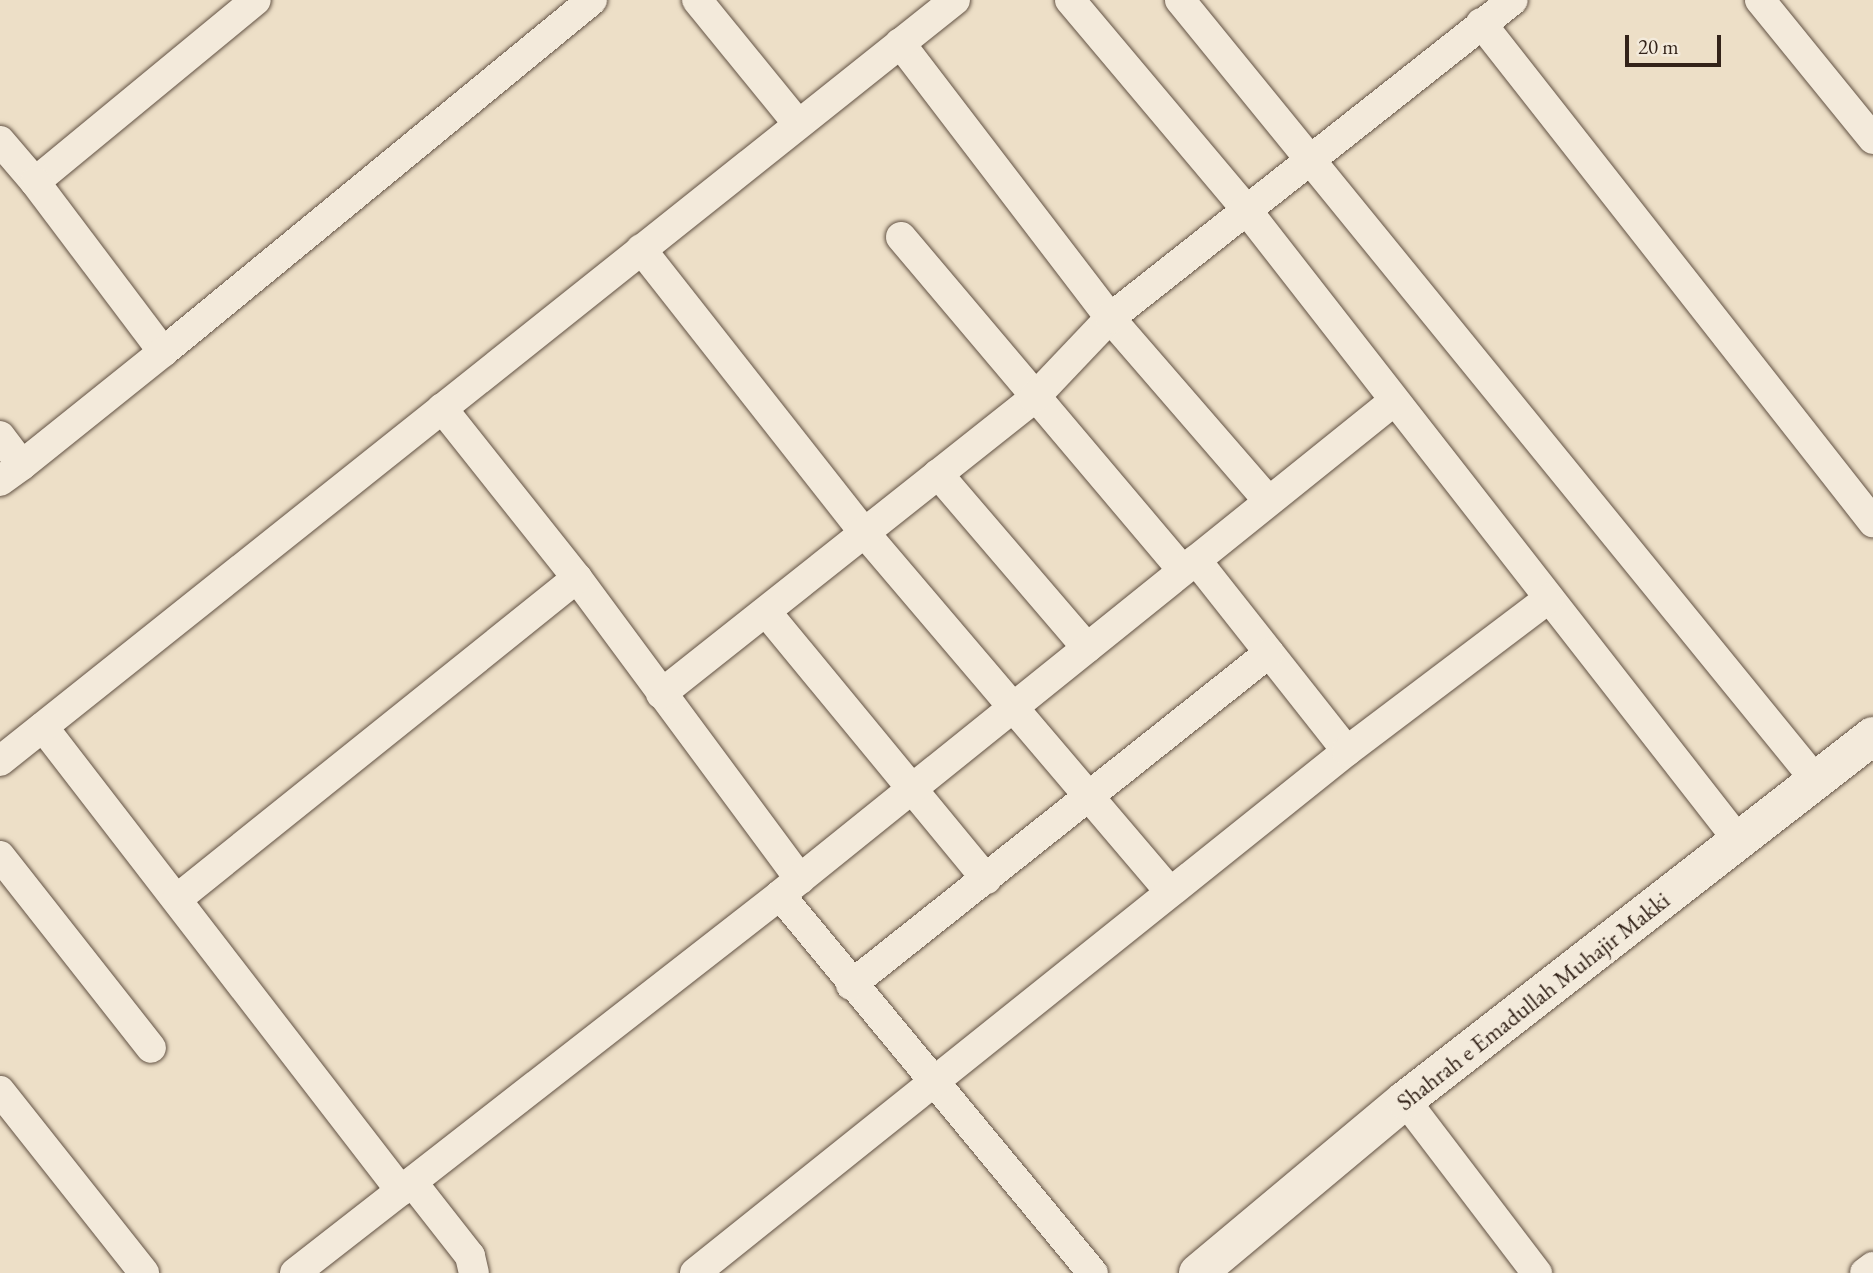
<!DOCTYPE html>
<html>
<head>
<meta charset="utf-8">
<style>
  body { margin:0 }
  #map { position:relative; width:1873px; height:1273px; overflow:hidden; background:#eddfc7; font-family:"EB Garamond",serif }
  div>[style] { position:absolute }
  .roads { filter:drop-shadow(0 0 2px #625244) drop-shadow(0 0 2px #625244) }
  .street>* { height:30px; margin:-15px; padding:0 15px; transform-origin:15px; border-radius:15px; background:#f3eadb }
  .secondary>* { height:38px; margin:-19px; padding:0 19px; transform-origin:19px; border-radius:19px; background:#f3eadb }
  span { translate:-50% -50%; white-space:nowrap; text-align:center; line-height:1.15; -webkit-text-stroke:7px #f3eadb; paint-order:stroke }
  .street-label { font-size:24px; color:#332319 }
  .scale { position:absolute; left:1625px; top:35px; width:96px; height:32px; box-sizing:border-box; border:4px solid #332319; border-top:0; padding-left:9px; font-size:21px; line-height:24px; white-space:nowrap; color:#332319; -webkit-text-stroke:5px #f3eadb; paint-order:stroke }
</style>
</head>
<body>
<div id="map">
  <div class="roads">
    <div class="street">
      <div style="left:697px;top:0;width:160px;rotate:50.8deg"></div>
      <div style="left:1070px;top:0;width:272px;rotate:49.9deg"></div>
      <div style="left:1245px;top:208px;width:802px;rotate:52.04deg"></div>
      <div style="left:1180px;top:0;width:1009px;rotate:50.83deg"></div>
      <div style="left:1760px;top:0;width:179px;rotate:50.9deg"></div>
      <div style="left:1481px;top:23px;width:635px;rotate:51.85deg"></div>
      <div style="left:900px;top:43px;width:346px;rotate:52.6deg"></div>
      <div style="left:1110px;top:318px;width:240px;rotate:49.1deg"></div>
      <div style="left:0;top:141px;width:54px;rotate:49.5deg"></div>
      <div style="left:35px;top:182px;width:286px;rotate:-39.5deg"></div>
      <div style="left:35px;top:182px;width:213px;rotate:53deg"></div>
      <div style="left:163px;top:352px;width:555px;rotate:-39.37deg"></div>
      <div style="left:901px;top:237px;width:434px;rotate:49.8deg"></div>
      <div style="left:641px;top:249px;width:359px;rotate:51.8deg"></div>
      <div style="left:863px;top:531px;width:474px;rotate:49.6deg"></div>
      <div style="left:0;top:436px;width:36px;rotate:53deg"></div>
      <div style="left:22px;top:465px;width:27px;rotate:144deg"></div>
      <div style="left:22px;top:465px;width:181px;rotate:-38.7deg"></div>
      <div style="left:938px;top:474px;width:229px;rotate:49.4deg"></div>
      <div style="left:1196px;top:560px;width:243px;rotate:51.7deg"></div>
      <div style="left:577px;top:578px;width:375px;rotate:53.5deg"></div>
      <div style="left:767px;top:613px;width:345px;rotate:50.5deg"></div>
      <div style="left:661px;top:694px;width:476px;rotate:-38.4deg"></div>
      <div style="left:1034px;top:398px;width:110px;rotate:-46.5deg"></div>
      <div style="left:1110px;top:318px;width:513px;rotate:-38.28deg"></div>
      <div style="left:43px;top:727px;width:586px;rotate:52.35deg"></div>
      <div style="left:0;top:761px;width:1221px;rotate:-38.55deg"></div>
      <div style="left:0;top:856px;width:244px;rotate:51.8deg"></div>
      <div style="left:780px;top:895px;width:491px;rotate:50.4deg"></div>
      <div style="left:177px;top:899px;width:513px;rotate:-38.75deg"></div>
      <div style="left:577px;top:578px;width:217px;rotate:-128.5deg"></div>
      <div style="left:851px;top:985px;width:534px;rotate:-38.46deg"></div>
      <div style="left:0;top:1091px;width:232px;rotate:51.6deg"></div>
      <div style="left:1405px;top:1100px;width:218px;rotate:52.7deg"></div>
      <div style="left:412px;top:1182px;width:94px;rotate:51.9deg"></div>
      <div style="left:470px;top:1256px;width:17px;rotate:77deg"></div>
      <div style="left:295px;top:1273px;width:615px;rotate:-37.93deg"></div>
      <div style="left:780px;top:895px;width:788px;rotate:-38.82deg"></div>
      <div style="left:695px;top:1273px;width:835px;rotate:-38.68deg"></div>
      <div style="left:1347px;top:751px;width:253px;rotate:-37.1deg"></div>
      <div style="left:1865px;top:1273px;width:10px;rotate:-37deg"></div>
    </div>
    <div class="secondary">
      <div style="left:1198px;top:1273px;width:270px;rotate:-39.9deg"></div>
      <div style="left:1405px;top:1100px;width:593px;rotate:-37.87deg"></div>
    </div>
  </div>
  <div class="street-label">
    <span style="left:1533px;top:1001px;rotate:-38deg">Shahrah e Emadullah Muhajir Makki</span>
  </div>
  <div class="scale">20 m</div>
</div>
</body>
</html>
